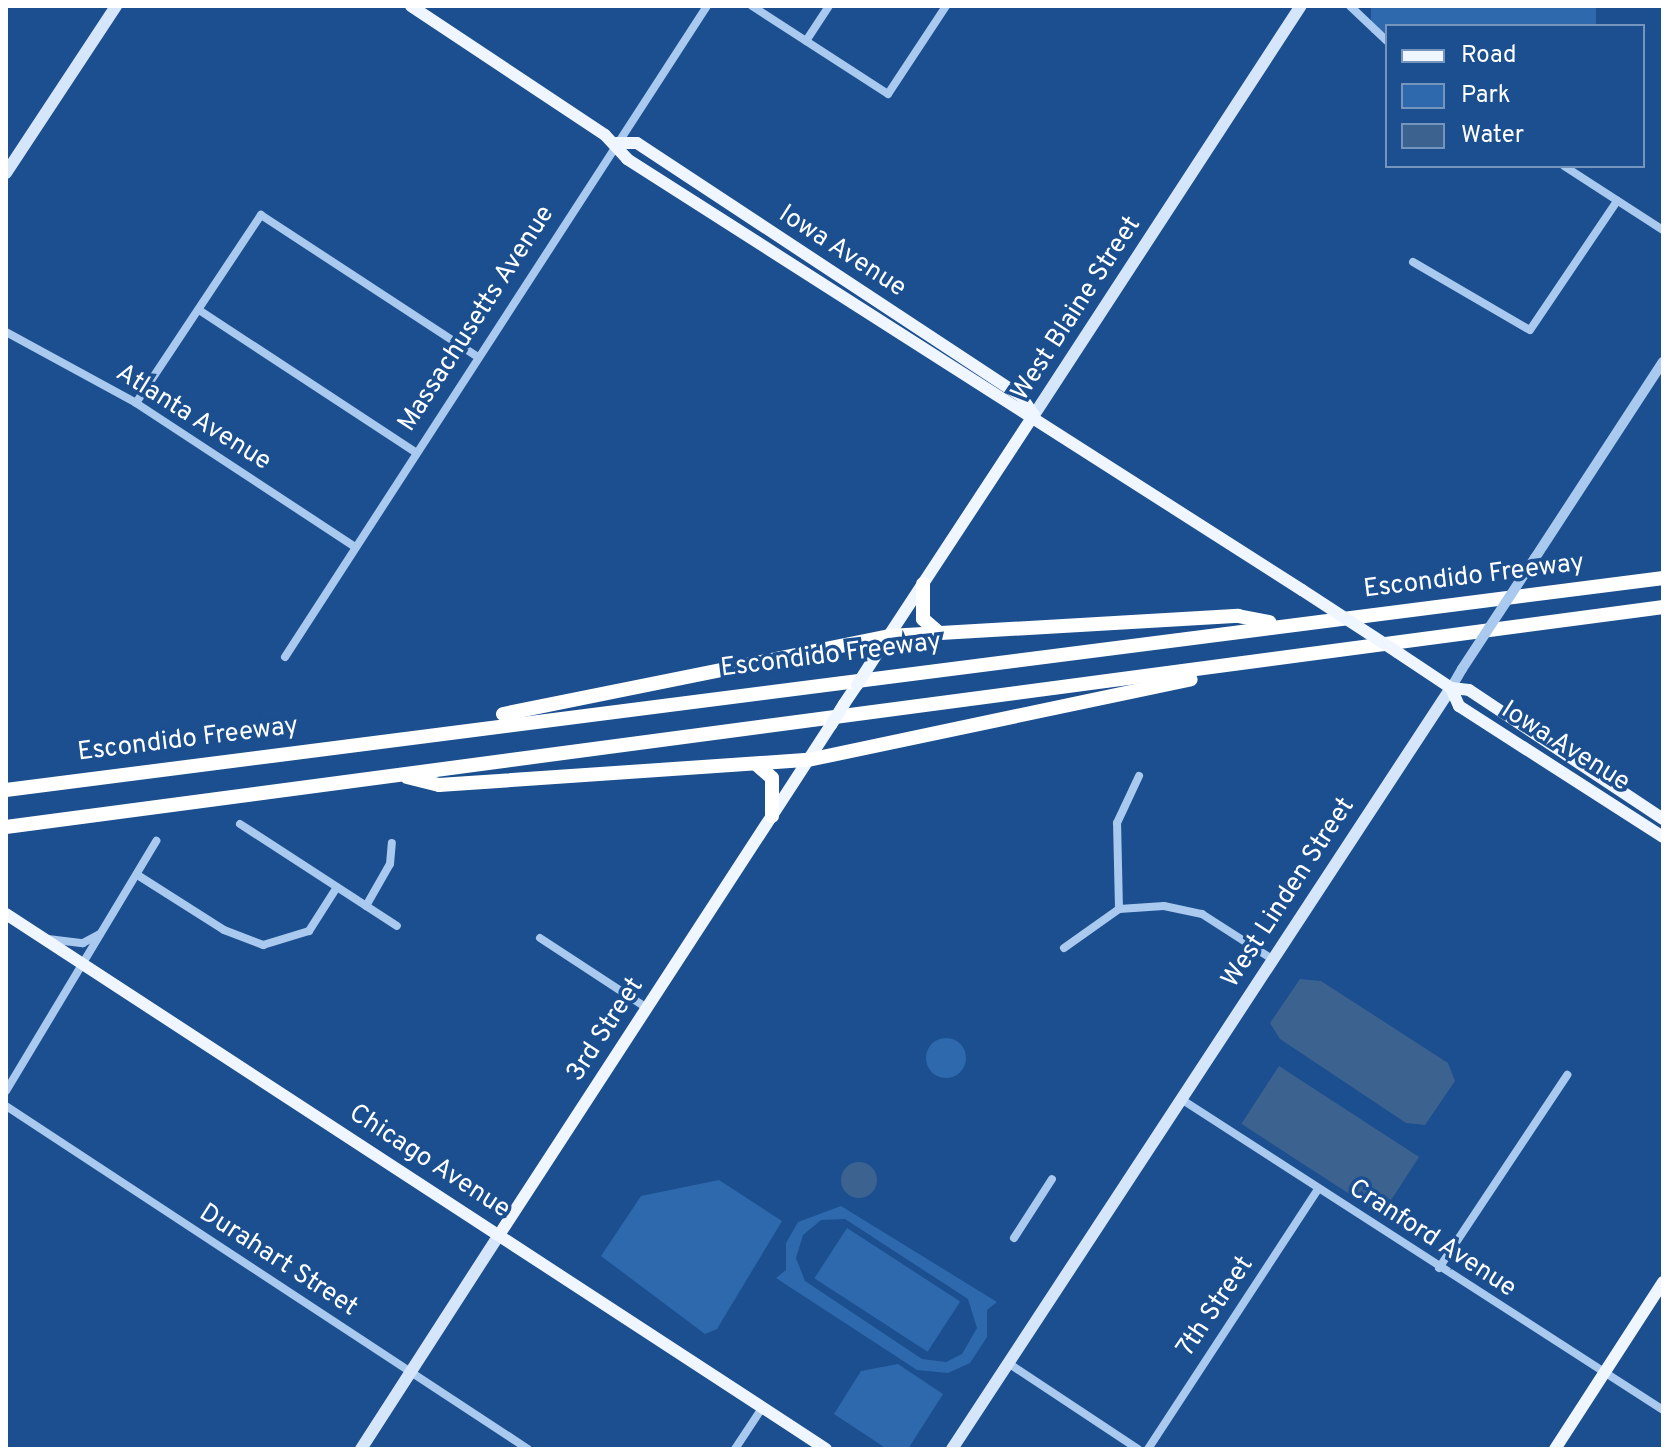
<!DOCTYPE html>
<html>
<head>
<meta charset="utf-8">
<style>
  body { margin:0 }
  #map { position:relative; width:1669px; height:1455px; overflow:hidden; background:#1b4f8f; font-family:Overpass,sans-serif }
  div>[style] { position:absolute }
  .green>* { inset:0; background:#2e69ad; transform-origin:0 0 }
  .round { border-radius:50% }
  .water>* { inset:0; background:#3c6290; transform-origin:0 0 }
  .minor>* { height:8px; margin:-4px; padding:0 4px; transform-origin:4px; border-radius:4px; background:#a9c9ee }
  .tertiary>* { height:10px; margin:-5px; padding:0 5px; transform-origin:5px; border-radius:5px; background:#a9c9ee }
  .secondary>* { height:12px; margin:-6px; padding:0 6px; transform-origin:6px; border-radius:6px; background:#d6e6fa }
  .primary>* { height:12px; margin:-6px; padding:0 6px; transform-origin:6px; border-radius:6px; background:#f0f6ff }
  .motorway>* { height:14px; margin:-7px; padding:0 7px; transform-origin:7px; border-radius:7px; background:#fff }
  .tertiary-bridge>* { height:10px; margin:-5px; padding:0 5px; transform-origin:5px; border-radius:5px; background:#a9c9ee }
  .primary-bridge>* { height:12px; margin:-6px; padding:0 6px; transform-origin:6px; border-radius:6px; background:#f0f6ff }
  span { translate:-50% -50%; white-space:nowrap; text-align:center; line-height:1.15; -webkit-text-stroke:7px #1b4f8f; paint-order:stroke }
  .street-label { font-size:26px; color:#fff }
  .frame { position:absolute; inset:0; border:8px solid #fff; pointer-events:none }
  .legend { position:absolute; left:1385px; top:24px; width:260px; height:144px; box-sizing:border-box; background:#1b4f8f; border:2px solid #7695bc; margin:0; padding:10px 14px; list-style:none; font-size:24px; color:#fff }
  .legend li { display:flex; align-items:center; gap:16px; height:40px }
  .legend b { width:40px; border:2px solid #7695bc }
</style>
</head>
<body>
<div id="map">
  <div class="green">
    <div style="left:1371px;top:6px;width:225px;height:27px"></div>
    <div class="round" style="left:926px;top:1038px;width:40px;height:40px"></div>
    <div style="clip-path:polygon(719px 1180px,782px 1221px,717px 1329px,705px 1334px,601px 1256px,641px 1196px)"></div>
    <div style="clip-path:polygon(evenodd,841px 1206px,997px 1302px,987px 1310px,987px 1337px,970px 1363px,948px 1373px,917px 1370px,776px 1278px,786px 1270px,786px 1243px,798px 1222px,841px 1206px,845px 1219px,968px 1299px,977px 1328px,962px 1354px,946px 1362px,922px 1359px,805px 1281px,796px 1258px,803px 1235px,821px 1220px,845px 1219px)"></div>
    <div style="left:847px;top:1228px;width:135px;height:60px;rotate:33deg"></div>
    <div style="clip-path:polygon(898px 1364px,943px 1394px,908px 1449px,887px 1449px,834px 1414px,861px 1371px)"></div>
  </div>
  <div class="water">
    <div style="clip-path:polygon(1300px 979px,1321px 981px,1448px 1063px,1455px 1081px,1425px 1125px,1406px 1123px,1280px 1039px,1270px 1023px)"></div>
    <div style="left:1279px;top:1066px;width:167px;height:69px;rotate:33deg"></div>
    <div class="round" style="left:841px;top:1162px;width:36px;height:36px"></div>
  </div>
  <div class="minor">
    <div style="left:752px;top:6px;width:162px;rotate:32.9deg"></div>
    <div style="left:888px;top:94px;width:105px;rotate:-56.6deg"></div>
    <div style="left:1350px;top:6px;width:51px;rotate:43.4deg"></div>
    <div style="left:806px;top:41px;width:42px;rotate:-56.7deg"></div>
    <div style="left:1564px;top:166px;width:118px;rotate:32.9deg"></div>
    <div style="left:1413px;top:262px;width:135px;rotate:30.2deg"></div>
    <div style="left:1530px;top:330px;width:156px;rotate:-56deg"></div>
    <div style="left:199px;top:310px;width:258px;rotate:33.3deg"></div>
    <div style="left:6px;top:332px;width:148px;rotate:28.6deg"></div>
    <div style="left:136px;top:403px;width:261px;rotate:33.3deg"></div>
    <div style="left:136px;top:403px;width:226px;rotate:-56.4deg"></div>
    <div style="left:261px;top:215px;width:259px;rotate:33.2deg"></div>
    <div style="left:285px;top:657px;width:776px;rotate:-57.05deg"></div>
    <div style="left:240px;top:824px;width:187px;rotate:33deg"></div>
    <div style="left:139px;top:876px;width:101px;rotate:32.4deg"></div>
    <div style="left:224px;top:930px;width:42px;rotate:21deg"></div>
    <div style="left:263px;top:945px;width:48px;rotate:-16.9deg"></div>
    <div style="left:309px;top:931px;width:52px;rotate:-57.5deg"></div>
    <div style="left:366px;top:906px;width:48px;rotate:-60.3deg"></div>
    <div style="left:390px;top:864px;width:21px;rotate:-85deg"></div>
    <div style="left:1119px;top:909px;width:86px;rotate:-91.3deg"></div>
    <div style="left:1117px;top:823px;width:52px;rotate:-64.9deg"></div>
    <div style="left:540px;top:938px;width:128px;rotate:33.2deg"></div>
    <div style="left:48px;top:939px;width:35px;rotate:7deg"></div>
    <div style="left:83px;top:943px;width:19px;rotate:-28deg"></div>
    <div style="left:1064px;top:948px;width:67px;rotate:-35.3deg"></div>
    <div style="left:1119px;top:909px;width:45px;rotate:-3.8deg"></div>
    <div style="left:1164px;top:906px;width:39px;rotate:12deg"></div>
    <div style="left:1202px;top:914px;width:83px;rotate:32.7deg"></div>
    <div style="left:6px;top:1091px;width:292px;rotate:-59deg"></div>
    <div style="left:1181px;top:1099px;width:574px;rotate:32.83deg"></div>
    <div style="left:6px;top:1106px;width:625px;rotate:33.31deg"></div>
    <div style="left:1014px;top:1238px;width:70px;rotate:-57.2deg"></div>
    <div style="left:1439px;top:1268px;width:232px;rotate:-56.4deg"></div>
    <div style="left:1008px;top:1363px;width:156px;rotate:33.5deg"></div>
    <div style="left:735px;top:1449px;width:49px;rotate:-56.6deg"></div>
    <div style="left:1148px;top:1449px;width:311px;rotate:-56.8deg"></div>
  </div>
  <div class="tertiary">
    <div style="left:1535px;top:558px;width:234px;rotate:-56.9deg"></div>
    <div style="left:1451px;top:688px;width:22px;rotate:-60deg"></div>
  </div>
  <div class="secondary">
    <div style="left:6px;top:173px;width:200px;rotate:-56.6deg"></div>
    <div style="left:1034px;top:415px;width:488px;rotate:-56.9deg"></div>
    <div style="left:361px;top:1449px;width:255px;rotate:-57.2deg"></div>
    <div style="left:952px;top:1449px;width:910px;rotate:-56.75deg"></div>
  </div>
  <div class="primary">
    <div style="left:411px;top:6px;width:233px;rotate:33.6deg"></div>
    <div style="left:605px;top:135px;width:33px;rotate:47deg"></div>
    <div style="left:627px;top:159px;width:801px;rotate:32.56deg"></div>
    <div style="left:616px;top:143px;width:21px"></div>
    <div style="left:637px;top:143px;width:460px;rotate:33.4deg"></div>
    <div style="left:1021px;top:396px;width:23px;rotate:56deg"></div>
    <div style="left:884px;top:643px;width:273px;rotate:-56.7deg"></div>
    <div style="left:1397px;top:652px;width:65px;rotate:33.7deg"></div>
    <div style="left:1451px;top:688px;width:18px;rotate:6deg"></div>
    <div style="left:1469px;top:690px;width:233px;rotate:33.6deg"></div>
    <div style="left:1451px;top:688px;width:20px;rotate:66deg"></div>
    <div style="left:1459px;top:706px;width:242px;rotate:32.7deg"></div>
    <div style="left:844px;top:704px;width:23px;rotate:-56deg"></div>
    <div style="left:6px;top:914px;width:979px;rotate:33.12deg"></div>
    <div style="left:499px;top:1235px;width:609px;rotate:-56.94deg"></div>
    <div style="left:1555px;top:1449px;width:199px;rotate:-57.1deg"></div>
  </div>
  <div class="motorway">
    <div style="left:923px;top:584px;width:35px;rotate:90deg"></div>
    <div style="left:923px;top:619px;width:21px;rotate:41deg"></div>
    <div style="left:503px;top:714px;width:394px;rotate:-11.4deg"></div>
    <div style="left:889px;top:636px;width:350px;rotate:-3.3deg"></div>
    <div style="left:1238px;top:616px;width:32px;rotate:11deg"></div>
    <div style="left:756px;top:764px;width:21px;rotate:41deg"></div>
    <div style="left:772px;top:778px;width:38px;rotate:90deg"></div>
    <div style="left:407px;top:777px;width:33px;rotate:14deg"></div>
    <div style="left:439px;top:785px;width:370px;rotate:-3.9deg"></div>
    <div style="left:808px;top:760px;width:391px;rotate:-11.9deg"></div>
    <div style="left:6px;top:790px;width:1671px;rotate:-7.29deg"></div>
    <div style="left:6px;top:827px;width:1672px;rotate:-7.56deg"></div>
  </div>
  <div class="tertiary-bridge">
    <div style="left:1462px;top:669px;width:133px;rotate:-56.7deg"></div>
  </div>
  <div class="primary-bridge">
    <div style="left:1302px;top:590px;width:113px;rotate:33.1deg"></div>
    <div style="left:857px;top:685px;width:43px;rotate:-57.4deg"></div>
    <div style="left:831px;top:725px;width:25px;rotate:-58deg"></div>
  </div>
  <div class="street-label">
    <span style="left:842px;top:252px;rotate:33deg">Iowa Avenue</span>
    <span style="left:1077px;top:309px;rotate:-57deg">West Blaine Street</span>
    <span style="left:477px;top:319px;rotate:-57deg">Massachusetts Avenue</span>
    <span style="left:193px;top:418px;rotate:32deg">Atlanta Avenue</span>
    <span style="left:1474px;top:577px;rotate:-7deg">Escondido Freeway</span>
    <span style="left:831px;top:656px;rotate:-7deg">Escondido Freeway</span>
    <span style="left:188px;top:740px;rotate:-7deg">Escondido Freeway</span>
    <span style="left:1565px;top:747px;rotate:32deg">Iowa Avenue</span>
    <span style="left:1289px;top:893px;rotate:-57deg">West Linden Street</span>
    <span style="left:606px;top:1030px;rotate:-57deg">3rd Street</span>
    <span style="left:429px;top:1162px;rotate:33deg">Chicago Avenue</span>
    <span style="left:1432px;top:1239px;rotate:33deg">Cranford Avenue</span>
    <span style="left:278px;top:1261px;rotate:33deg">Durahart Street</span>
    <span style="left:1216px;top:1307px;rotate:-56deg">7th Street</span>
  </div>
  <div class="frame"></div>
  <ul class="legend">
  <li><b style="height:10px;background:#f0f6ff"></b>Road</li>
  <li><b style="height:22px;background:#2e69ad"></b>Park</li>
  <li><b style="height:22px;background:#3c6290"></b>Water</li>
  </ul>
</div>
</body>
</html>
